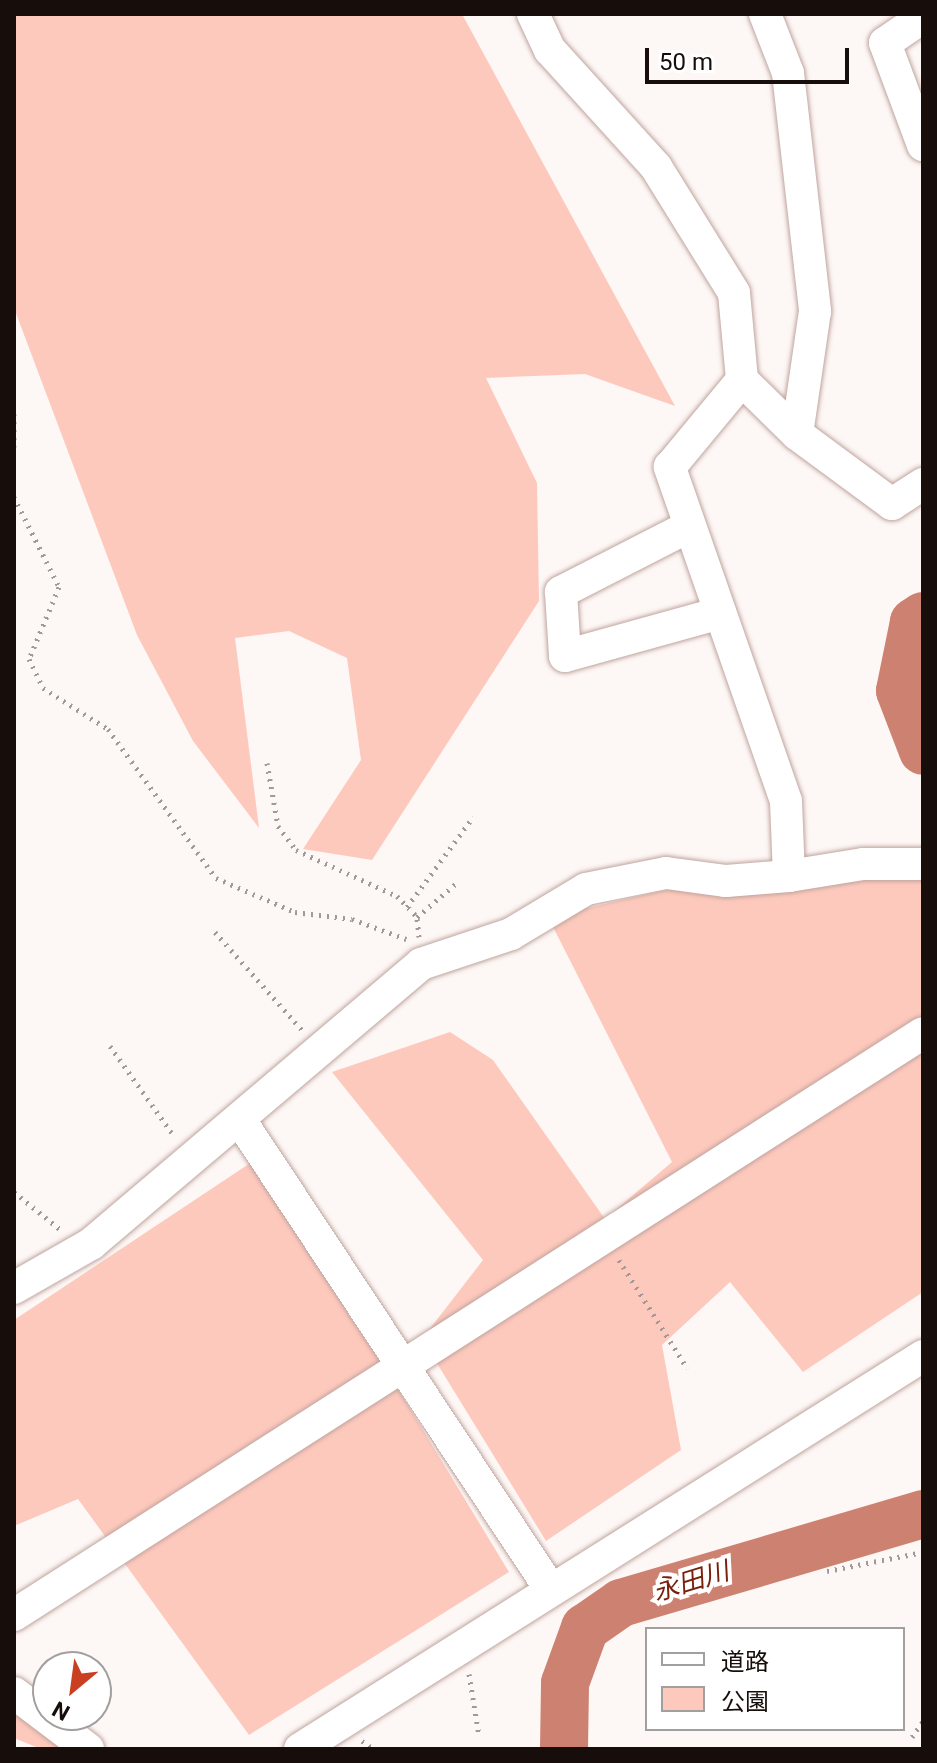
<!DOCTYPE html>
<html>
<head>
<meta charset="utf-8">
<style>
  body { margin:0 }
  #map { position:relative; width:937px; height:1763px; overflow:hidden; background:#fdf7f5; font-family:Roboto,"Noto Sans JP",sans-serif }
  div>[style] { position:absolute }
  .green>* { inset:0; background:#fec9bd }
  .river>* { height:48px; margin:-24px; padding:0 24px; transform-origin:24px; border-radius:24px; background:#cd8271 }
  .path>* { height:5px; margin-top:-2.5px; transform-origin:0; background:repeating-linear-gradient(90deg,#a09997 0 2px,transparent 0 8px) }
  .roads { filter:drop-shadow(0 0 2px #c0a49e) drop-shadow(0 0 2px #c0a49e) }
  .minor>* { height:32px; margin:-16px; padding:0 16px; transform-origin:16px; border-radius:16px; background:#fff }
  span { translate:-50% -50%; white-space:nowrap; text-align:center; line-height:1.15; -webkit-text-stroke:8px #fff; paint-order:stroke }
  .water-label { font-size:26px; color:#79200d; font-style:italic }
  .frame { position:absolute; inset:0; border:16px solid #170e0c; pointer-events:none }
  .legend { position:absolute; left:645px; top:1627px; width:260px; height:104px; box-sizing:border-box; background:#fff; border:2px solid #a29f9e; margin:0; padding:10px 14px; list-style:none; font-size:24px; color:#170e0c }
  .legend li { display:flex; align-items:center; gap:16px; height:40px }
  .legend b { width:40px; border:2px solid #a29f9e }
  .north { position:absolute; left:32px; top:1651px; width:80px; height:80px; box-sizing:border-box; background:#fff; border:2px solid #a29f9e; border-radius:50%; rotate:209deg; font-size:22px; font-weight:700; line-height:32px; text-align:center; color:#170e0c }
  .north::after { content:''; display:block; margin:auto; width:28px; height:36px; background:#ca3f22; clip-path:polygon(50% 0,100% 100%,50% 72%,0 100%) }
  .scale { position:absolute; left:645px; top:48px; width:204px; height:36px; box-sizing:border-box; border:4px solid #170e0c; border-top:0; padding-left:10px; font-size:24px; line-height:28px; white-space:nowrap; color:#170e0c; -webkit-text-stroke:6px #fff; paint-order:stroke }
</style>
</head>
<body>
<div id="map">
  <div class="green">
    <div style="clip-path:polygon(14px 14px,462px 14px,675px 406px,585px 374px,486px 378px,537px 483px,539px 601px,372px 860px,303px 849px,361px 760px,347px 658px,289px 631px,235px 638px,259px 828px,193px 741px,137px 635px,14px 308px)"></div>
    <div style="clip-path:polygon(923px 856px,923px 1292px,803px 1372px,730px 1282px,662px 1345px,681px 1450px,546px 1541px,422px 1339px,483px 1260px,332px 1072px,450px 1032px,493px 1060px,605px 1219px,672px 1162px,548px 917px,796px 860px)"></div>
    <div style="clip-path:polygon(258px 1158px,509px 1572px,249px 1735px,78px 1499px,14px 1526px,14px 1320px)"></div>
    <div style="clip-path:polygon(14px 1703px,73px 1749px,41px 1749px,14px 1738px)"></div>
  </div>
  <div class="river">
    <div style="left:923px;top:616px;width:11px;rotate:146deg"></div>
    <div style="left:914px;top:622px;width:70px;rotate:101.5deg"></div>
    <div style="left:900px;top:691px;width:64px;rotate:69deg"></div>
    <div style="left:564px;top:1749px;width:66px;rotate:-89.1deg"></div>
    <div style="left:565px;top:1683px;width:59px;rotate:-70deg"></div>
    <div style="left:585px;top:1628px;width:44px;rotate:-34.8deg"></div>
    <div style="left:621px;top:1603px;width:315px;rotate:-16.4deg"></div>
  </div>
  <div class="path">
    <div style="left:14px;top:414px;width:33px;rotate:90deg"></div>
    <div style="left:14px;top:497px;width:101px;rotate:63.4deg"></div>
    <div style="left:59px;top:587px;width:78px;rotate:112.6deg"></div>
    <div style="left:29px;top:659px;width:32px;rotate:64deg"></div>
    <div style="left:43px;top:688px;width:77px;rotate:32.2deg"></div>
    <div style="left:108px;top:729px;width:184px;rotate:54.1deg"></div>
    <div style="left:216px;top:878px;width:86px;rotate:23.3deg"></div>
    <div style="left:295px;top:912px;width:57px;rotate:7deg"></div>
    <div style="left:352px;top:919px;width:58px;rotate:20.3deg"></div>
    <div style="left:267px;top:763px;width:64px;rotate:80.1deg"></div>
    <div style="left:278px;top:826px;width:30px;rotate:53deg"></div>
    <div style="left:296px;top:850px;width:111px;rotate:24.5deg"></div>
    <div style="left:397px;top:896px;width:29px;rotate:46deg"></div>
    <div style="left:407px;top:907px;width:112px;rotate:-53.7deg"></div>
    <div style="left:215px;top:932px;width:131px;rotate:48.4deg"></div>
    <div style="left:419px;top:937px;width:20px;rotate:-96deg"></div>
    <div style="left:417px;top:917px;width:55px;rotate:-40.6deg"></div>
    <div style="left:110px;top:1046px;width:110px;rotate:54.6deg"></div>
    <div style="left:14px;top:1192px;width:60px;rotate:39deg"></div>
    <div style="left:619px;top:1260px;width:128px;rotate:57.8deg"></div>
    <div style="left:827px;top:1571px;width:98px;rotate:-11.2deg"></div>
    <div style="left:469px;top:1674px;width:63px;rotate:80.8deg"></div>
    <div style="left:912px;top:1737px;width:19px;rotate:-55deg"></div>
    <div style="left:362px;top:1741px;width:14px;rotate:34deg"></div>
  </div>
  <div class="roads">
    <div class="minor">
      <div style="left:533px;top:14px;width:40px;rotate:65deg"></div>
      <div style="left:550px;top:50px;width:158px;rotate:47.8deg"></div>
      <div style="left:656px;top:167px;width:148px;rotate:58.2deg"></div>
      <div style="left:734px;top:293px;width:87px;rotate:84.7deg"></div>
      <div style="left:742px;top:380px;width:77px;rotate:44.5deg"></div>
      <div style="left:797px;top:434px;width:118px;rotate:36.4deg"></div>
      <div style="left:892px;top:504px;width:37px;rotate:-33deg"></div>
      <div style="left:765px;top:14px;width:63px;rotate:68.7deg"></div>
      <div style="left:788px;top:73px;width:240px;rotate:83.5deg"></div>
      <div style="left:815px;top:311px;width:124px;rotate:98.3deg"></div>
      <div style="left:923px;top:17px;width:46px;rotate:145.6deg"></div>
      <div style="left:885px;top:43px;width:109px;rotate:69.6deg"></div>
      <div style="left:688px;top:527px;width:143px;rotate:152.9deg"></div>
      <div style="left:561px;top:592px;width:64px;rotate:86.4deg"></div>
      <div style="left:565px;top:656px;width:161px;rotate:-15.5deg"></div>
      <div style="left:789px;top:876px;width:75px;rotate:-9.2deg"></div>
      <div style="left:863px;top:864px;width:60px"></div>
      <div style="left:242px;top:1123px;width:560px;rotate:56.51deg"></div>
      <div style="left:14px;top:1288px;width:89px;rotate:-29.7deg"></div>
      <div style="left:91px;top:1244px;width:433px;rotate:-40.3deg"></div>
      <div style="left:421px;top:964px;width:95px;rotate:-18.4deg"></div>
      <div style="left:511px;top:934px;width:87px;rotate:-31deg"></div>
      <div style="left:586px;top:889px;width:82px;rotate:-11.3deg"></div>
      <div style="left:666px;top:873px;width:61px;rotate:7.6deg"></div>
      <div style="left:726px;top:881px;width:63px;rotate:-4.5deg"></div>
      <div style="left:789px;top:876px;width:75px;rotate:-92.3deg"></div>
      <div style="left:786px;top:801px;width:354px;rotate:-109.2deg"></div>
      <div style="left:670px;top:467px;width:113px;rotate:-50.4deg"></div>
      <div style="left:14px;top:1615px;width:1079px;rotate:-32.63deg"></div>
      <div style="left:14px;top:1693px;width:93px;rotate:37.1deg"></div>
      <div style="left:300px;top:1749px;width:737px;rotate:-32.24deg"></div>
    </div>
  </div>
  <div class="water-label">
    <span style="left:691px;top:1582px;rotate:-17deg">永田川</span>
  </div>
  <div class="frame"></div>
  <ul class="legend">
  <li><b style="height:10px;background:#fff"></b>道路</li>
  <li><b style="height:22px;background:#fec9bd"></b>公園</li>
  </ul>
  <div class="north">N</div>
  <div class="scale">50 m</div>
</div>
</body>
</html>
